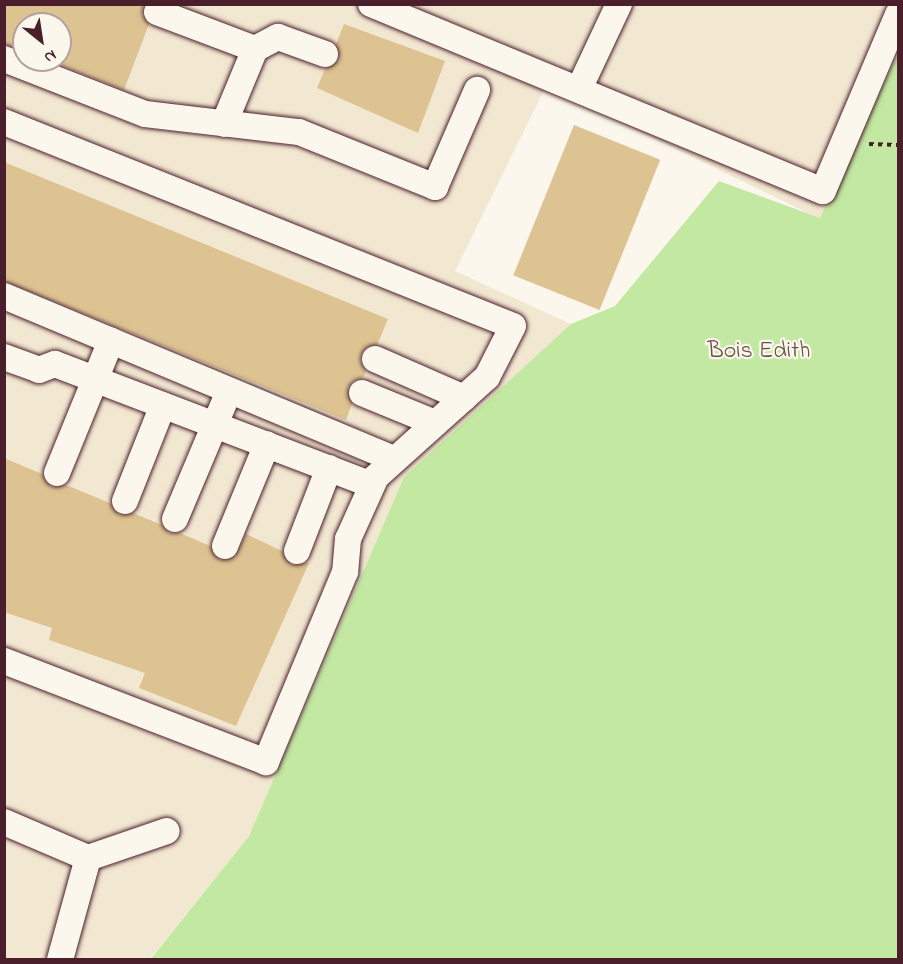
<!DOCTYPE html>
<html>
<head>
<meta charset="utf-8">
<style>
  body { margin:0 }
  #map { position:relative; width:903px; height:964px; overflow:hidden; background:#fbf7ec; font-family:"Indie Flower",sans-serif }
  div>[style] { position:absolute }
  .built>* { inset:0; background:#f2e7d1 }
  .green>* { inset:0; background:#c2e8a2 }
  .building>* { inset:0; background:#ddc392; transform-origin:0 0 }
  .path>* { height:4px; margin-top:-2px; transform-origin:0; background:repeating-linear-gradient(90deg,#4a1f2b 0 4.5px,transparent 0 9px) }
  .roads { filter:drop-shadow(0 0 2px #4a1f2b) drop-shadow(0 0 2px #4a1f2b) }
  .minor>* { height:26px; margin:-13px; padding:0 13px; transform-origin:13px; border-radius:13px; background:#fbf7ec }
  span { translate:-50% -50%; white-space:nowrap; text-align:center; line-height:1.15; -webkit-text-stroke:4.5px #fbf7ec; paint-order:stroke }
  .park-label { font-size:24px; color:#685149 }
  .frame { position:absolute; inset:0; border:6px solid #4a1f2b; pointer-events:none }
  .north { position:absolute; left:12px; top:12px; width:60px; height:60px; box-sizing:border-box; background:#fbf7ec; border:2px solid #b4a19f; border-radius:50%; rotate:150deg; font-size:16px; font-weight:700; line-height:24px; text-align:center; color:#4a1f2b }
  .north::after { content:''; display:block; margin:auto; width:21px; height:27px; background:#4a1f2b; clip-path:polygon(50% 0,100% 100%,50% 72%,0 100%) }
</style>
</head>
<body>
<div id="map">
  <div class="built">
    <div style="clip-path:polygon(evenodd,5px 5px,898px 5px,898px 54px,820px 219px,546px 86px,455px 271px,571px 324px,404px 477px,249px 836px,150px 959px,5px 960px,5px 5px,24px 24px,60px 24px,60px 60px,24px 60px,24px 24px)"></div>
  </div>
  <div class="green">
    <div style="clip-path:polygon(898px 54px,898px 959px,150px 960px,249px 836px,404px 477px,571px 324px,615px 306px,719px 181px,820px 218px)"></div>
  </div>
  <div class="building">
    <div style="clip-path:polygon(4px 4px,144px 4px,142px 15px,149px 24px,124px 90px,48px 60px,60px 60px,60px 24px,24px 24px,24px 51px,4px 44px)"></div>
    <div style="clip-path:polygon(344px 24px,445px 61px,418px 133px,317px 88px,325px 69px,339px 60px,336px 44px)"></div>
    <div style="left:574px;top:125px;width:93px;height:162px;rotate:22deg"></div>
    <div style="clip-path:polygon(4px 162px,388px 319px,377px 345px,367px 347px,361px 354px,360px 361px,366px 371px,363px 378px,353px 381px,348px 388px,352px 404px,346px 420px,4px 281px)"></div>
    <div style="clip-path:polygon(4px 458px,42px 474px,51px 487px,66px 485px,110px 503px,119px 515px,133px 513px,162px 525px,169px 533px,180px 533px,210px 546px,220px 560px,235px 557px,246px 534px,282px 551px,291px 565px,309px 563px,236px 726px,139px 688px,145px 673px,49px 640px,52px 628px,4px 612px)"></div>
  </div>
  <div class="path">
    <div style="left:869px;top:144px;width:29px;rotate:2deg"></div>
  </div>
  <div class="roads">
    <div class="minor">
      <div style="left:371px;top:4px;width:489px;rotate:22.5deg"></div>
      <div style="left:823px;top:191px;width:192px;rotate:-67deg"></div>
      <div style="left:157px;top:12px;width:105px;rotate:20.7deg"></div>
      <div style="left:255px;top:49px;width:81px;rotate:112.5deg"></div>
      <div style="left:255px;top:49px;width:26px;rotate:-28deg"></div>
      <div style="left:278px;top:37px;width:50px;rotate:19.9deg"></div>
      <div style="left:4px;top:59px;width:151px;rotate:21.3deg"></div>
      <div style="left:145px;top:114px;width:155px;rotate:6.7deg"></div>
      <div style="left:299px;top:132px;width:147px;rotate:22deg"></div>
      <div style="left:435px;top:187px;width:106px;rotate:-66.6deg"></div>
      <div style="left:579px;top:89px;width:94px;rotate:-64.8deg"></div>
      <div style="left:4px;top:122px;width:548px;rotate:21.84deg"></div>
      <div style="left:513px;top:326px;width:57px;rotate:117deg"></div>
      <div style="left:487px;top:377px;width:149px;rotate:138deg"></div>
      <div style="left:376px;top:477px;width:68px;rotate:114.3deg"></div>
      <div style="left:348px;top:539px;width:33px;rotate:95deg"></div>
      <div style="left:345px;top:572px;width:206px;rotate:112.6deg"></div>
      <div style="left:266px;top:762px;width:281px;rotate:-158.9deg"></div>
      <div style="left:4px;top:296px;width:423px;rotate:22.7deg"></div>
      <div style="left:4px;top:357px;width:37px;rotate:20deg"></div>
      <div style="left:39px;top:370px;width:17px;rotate:-21deg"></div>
      <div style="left:55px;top:364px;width:339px;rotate:20.9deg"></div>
      <div style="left:375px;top:359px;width:97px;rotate:23.7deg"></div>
      <div style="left:362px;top:393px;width:79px;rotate:22.3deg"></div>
      <div style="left:57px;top:473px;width:143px;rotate:-67.8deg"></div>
      <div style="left:125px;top:501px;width:103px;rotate:-68.4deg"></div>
      <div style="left:175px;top:519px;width:139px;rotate:-67.1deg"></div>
      <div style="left:225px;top:546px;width:110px;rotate:-67.6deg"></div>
      <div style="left:297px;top:551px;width:89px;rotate:-68.9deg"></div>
      <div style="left:4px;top:822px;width:91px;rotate:23.2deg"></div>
      <div style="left:88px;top:858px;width:106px;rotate:105.4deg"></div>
      <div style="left:88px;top:858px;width:83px;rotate:-18.9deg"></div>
    </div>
  </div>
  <div class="park-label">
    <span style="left:759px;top:352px">Bois Edith</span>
  </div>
  <div class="frame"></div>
  <div class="north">N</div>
</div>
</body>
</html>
